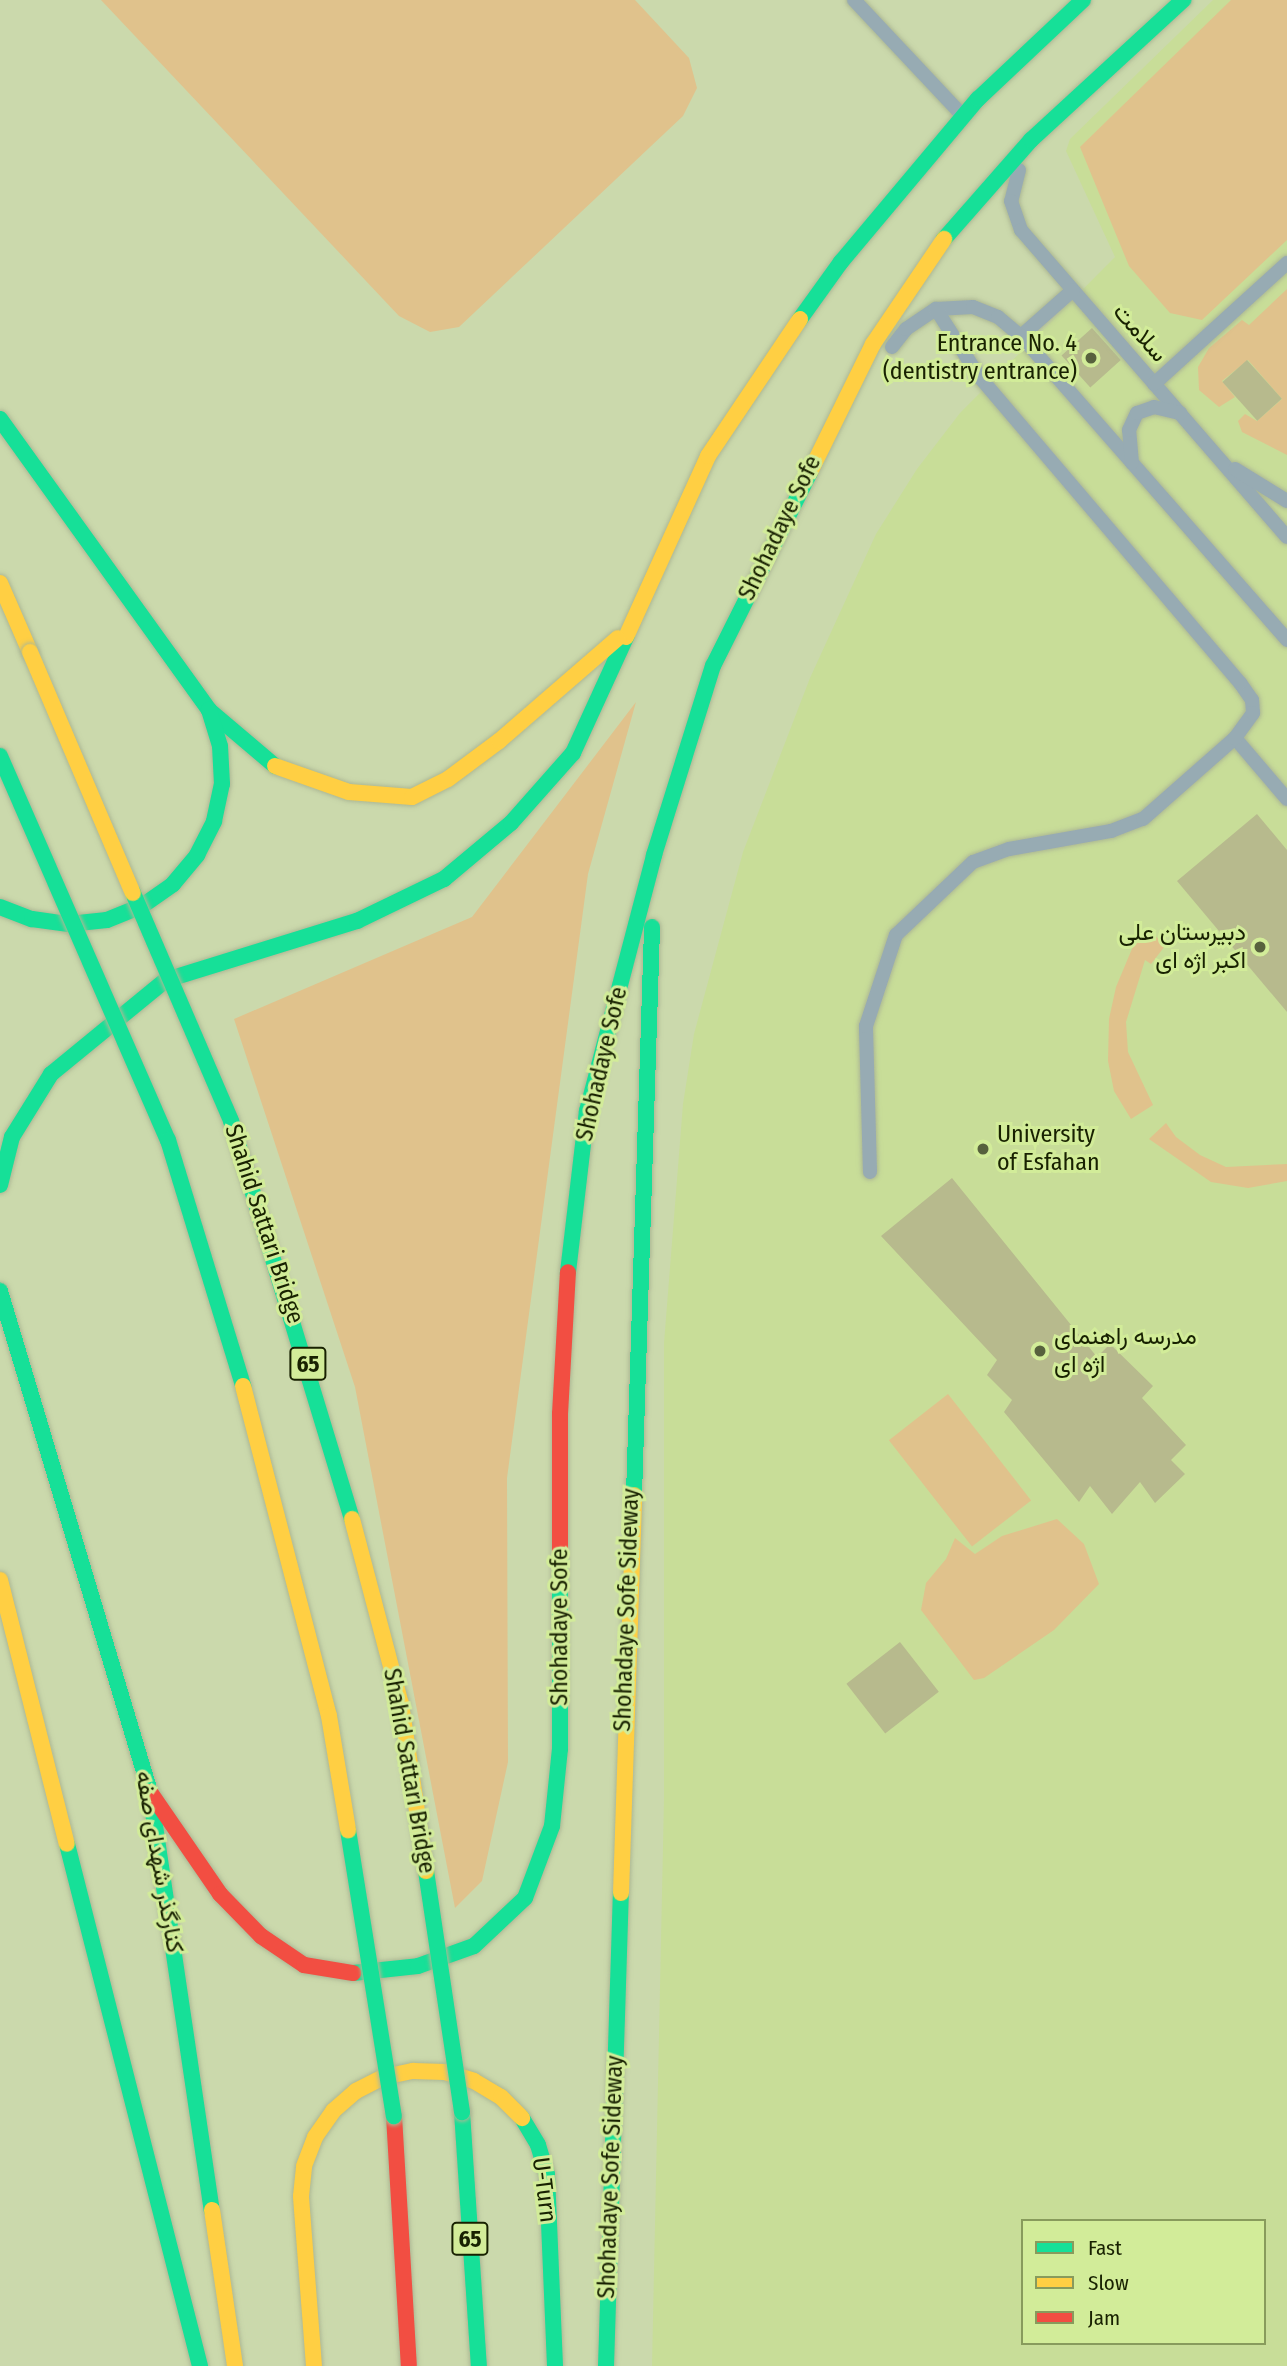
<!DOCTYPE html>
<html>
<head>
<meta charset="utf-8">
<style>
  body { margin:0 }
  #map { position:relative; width:1287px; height:2366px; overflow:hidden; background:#cbd9ac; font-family:"Fira Sans Condensed",Vazirmatn,sans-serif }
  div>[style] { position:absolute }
  .built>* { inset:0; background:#c8dd98 }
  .green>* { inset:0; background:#e0c28c; transform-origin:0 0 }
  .building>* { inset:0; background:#b7ba8d; transform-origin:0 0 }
  .roads { filter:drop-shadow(0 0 2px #adb894) drop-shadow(0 0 2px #adb894) }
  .lane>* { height:14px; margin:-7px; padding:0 7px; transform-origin:7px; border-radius:7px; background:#97abb3 }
  .fast>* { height:16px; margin:-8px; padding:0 8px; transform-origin:8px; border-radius:8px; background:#16e098 }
  .slow>* { height:16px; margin:-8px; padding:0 8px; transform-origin:8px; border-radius:8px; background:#ffcf43 }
  .jam>* { height:16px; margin:-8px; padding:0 8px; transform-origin:8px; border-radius:8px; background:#f24e42 }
  .bridges { filter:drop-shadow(0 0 2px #adb894) drop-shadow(0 0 2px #adb894) }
  .fast-bridge>* { height:16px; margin:-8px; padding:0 8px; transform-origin:8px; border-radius:8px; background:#16e098 }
  .slow-bridge>* { height:16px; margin:-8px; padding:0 8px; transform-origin:8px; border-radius:8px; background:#ffcf43 }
  .dots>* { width:19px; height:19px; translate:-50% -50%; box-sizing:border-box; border:4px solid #d2ec99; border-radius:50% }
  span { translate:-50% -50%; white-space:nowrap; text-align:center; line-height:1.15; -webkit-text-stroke:6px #d2ec99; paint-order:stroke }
  .shield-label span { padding:2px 5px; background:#d2ec99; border:2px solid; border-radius:5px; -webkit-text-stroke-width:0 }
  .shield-label { font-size:23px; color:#182101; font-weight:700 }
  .street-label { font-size:24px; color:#182101 }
  .poi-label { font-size:24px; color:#182101 }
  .right { translate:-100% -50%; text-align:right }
  .left { translate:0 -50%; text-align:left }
  .legend { position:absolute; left:1021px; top:2219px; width:245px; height:126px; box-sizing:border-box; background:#d2ec99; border:2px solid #889b5c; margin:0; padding:9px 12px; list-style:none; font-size:21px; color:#182101 }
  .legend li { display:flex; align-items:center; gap:14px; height:35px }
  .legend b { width:35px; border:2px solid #889b5c }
</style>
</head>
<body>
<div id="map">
  <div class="built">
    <div style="clip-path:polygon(evenodd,1213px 0,1287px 0,1287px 2366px,652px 2366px,664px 1799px,664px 1343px,683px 1104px,694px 1034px,743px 852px,810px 678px,876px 534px,917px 469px,960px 413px,1115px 257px,1066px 151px,1070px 139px,1213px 0,1023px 2221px,1264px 2221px,1264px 2343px,1023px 2343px,1023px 2221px)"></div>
  </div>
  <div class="green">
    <div style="clip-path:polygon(101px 0,635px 0,689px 58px,697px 88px,683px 116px,459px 327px,430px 332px,399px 316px)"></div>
    <div style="clip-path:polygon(1231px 0,1287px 0,1287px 240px,1202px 320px,1170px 313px,1129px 266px,1080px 147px)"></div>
    <div style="clip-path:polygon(1287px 289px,1287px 455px,1242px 432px,1238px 421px,1245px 414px,1257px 421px,1282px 399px,1248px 360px,1222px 381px,1235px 397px,1219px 407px,1199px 390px,1198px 367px,1209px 348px,1242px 320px,1249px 325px)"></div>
    <div style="clip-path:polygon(636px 702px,588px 874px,507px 1478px,508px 1762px,482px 1881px,455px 1908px,355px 1387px,234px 1019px,472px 917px)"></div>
    <div style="clip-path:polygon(1148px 928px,1165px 946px,1151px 964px,1145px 960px,1126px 1022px,1128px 1052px,1153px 1105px,1131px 1119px,1114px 1091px,1108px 1061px,1109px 1019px,1116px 987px,1134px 944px)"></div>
    <div style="clip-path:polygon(1166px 1123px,1176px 1137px,1200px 1155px,1226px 1167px,1287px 1164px,1287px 1181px,1248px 1188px,1211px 1182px,1149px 1139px)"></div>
    <div style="left:948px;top:1394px;width:135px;height:75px;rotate:52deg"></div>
    <div style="clip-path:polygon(1057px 1519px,1084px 1544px,1099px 1584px,1054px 1630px,984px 1678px,974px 1680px,921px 1610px,926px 1583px,946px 1559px,955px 1538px,975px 1554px,1002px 1536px)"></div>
  </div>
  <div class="building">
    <div style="left:1092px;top:328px;width:43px;height:41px;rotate:48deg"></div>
    <div style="left:1247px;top:360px;width:52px;height:33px;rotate:48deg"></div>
    <div style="clip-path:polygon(1257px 814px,1287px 850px,1287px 1012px,1177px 881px)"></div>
    <div style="clip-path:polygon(952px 1178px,1097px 1357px,1110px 1344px,1153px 1386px,1142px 1398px,1186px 1445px,1171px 1460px,1185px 1474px,1155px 1503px,1140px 1482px,1112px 1514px,1090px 1486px,1079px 1502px,1004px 1412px,1012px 1400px,987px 1375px,997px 1360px,881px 1236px)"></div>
    <div style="left:900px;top:1642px;width:63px;height:68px;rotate:52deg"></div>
  </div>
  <div class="roads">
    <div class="lane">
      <div style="left:854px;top:0;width:158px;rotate:46.8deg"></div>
      <div style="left:1019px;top:170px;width:32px;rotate:104deg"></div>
      <div style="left:1011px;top:201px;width:31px;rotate:71deg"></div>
      <div style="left:1021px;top:230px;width:406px;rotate:49.1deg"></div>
      <div style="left:1021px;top:336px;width:69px;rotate:-41.5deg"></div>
      <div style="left:892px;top:347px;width:23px;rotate:-52deg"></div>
      <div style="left:906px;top:329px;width:36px;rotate:-34deg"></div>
      <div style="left:936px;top:309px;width:37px;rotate:-3deg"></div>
      <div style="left:973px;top:307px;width:27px;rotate:22deg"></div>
      <div style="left:998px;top:317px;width:30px;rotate:40deg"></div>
      <div style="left:1021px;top:336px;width:404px;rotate:48.8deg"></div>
      <div style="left:1154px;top:384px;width:180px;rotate:-42.3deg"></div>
      <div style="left:1132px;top:463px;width:33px;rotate:-95deg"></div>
      <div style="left:1129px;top:430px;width:19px;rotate:-65deg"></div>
      <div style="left:1137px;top:413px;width:18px;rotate:-19deg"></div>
      <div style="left:1154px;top:407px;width:27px;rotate:13deg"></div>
      <div style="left:1235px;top:469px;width:61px;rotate:31.6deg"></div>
      <div style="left:1235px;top:738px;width:80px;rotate:49.6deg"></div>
      <div style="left:870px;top:1172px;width:146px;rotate:-91.6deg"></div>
      <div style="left:866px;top:1026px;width:96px;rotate:-71.8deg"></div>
      <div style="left:896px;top:935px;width:106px;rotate:-43.5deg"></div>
      <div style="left:973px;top:862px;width:38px;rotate:-20deg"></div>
      <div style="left:1009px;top:849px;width:104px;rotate:-10deg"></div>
      <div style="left:1111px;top:831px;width:34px;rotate:-21deg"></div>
      <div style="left:1143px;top:819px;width:123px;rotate:-41.4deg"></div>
      <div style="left:1235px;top:738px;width:31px;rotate:-54deg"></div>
      <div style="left:1253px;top:713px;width:13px;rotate:-94deg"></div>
      <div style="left:1252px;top:700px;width:21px;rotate:-125deg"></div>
      <div style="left:1240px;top:683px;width:401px;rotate:-130.4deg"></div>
      <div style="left:980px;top:378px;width:82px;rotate:-122.5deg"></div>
    </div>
    <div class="fast">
      <div style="left:944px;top:239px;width:132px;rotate:-48.7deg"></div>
      <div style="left:1031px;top:140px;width:207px;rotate:-42.6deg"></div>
      <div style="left:800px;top:319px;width:70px;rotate:-54.3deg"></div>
      <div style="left:841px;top:262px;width:213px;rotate:-50deg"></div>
      <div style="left:978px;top:99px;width:144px;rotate:-43.3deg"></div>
      <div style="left:0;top:419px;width:358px;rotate:54.3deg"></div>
      <div style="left:209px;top:710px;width:87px;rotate:40.3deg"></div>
      <div style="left:0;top:907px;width:34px;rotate:21deg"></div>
      <div style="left:32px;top:919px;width:37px;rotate:8deg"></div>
      <div style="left:69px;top:924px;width:38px;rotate:-6deg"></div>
      <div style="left:107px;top:920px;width:38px;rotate:-22deg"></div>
      <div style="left:142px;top:906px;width:38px;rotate:-35deg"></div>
      <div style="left:173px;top:884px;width:38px;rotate:-50deg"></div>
      <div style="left:197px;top:855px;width:38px;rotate:-63deg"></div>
      <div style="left:214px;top:821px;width:38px;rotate:-78deg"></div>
      <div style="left:222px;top:784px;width:38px;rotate:-93deg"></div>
      <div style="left:220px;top:746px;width:38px;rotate:-107deg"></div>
      <div style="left:0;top:1185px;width:49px;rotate:-76deg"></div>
      <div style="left:12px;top:1137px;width:74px;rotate:-58.2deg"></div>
      <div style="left:51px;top:1074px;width:149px;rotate:-39.3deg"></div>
      <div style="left:166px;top:980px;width:200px;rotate:-17.2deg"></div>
      <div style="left:357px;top:921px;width:97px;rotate:-25.8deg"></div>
      <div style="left:444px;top:879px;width:87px;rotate:-39.9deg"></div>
      <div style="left:511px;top:823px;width:94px;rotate:-48.5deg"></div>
      <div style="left:573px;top:753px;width:128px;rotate:-65.4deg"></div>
      <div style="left:568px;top:1272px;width:162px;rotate:-83.3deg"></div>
      <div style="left:587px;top:1111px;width:265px;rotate:-75.3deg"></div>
      <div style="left:654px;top:855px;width:198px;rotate:-72.7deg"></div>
      <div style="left:713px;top:666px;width:217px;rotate:-63.4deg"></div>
      <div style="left:0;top:1291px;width:523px;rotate:73.33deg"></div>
      <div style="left:150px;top:1792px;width:423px;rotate:81.6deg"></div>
      <div style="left:634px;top:1495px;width:568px;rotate:-88.18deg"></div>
      <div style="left:67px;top:1844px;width:539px;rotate:75.71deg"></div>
      <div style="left:353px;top:1973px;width:65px;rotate:-6.1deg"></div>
      <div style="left:418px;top:1966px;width:59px;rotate:-19.7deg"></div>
      <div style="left:474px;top:1946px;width:70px;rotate:-43.3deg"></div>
      <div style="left:525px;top:1898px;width:77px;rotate:-69.4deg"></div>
      <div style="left:552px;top:1826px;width:77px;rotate:-84.1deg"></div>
      <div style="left:560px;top:1749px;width:197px;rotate:-90deg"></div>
      <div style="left:462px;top:2112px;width:255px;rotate:86.2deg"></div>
      <div style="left:522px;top:2118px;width:31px;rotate:59deg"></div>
      <div style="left:538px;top:2145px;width:31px;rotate:73deg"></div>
      <div style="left:547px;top:2175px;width:191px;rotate:87.6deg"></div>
      <div style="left:606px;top:2366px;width:473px;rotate:-88.2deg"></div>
    </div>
    <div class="slow">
      <div style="left:810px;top:472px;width:143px;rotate:-63.8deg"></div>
      <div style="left:873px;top:344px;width:127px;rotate:-55.9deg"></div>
      <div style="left:0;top:583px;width:75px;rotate:66.5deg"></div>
      <div style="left:626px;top:637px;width:199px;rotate:-65.6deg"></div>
      <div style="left:708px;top:456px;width:165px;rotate:-56.1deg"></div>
      <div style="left:275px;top:766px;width:78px;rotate:19.4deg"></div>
      <div style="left:349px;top:792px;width:63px;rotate:4.5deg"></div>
      <div style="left:412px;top:797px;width:40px;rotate:-26.6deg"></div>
      <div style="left:448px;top:779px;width:64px;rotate:-36.7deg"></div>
      <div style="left:499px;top:741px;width:157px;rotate:-40.9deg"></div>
      <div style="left:0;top:1580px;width:272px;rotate:75.8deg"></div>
      <div style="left:621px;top:1893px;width:398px;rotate:-88.1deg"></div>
      <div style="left:212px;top:2210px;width:158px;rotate:81.6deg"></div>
      <div style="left:314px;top:2366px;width:170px;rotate:-94.4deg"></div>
      <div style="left:301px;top:2196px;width:30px;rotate:-84deg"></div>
      <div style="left:304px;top:2166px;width:31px;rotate:-69deg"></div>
      <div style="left:315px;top:2137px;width:32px;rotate:-55deg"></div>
      <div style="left:333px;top:2111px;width:30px;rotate:-41deg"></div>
      <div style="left:356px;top:2091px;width:31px;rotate:-27deg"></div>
      <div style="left:384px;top:2077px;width:30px;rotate:-12deg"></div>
      <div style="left:413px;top:2071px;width:32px;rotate:2deg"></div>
      <div style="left:445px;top:2072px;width:30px;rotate:17deg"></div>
      <div style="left:474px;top:2081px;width:31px;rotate:31deg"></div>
      <div style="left:501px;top:2097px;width:30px;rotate:45deg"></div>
    </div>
    <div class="jam">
      <div style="left:560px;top:1552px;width:138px;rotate:-90deg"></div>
      <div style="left:560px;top:1414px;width:142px;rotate:-86.8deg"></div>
      <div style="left:150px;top:1792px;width:124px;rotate:55.5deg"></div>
      <div style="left:220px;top:1894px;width:59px;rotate:45.7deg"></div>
      <div style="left:261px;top:1936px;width:52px;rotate:34deg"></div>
      <div style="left:304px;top:1965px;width:50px;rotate:9.3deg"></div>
      <div style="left:394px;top:2116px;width:250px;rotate:86.6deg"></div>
    </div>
  </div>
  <div class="bridges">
    <div class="fast-bridge">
      <div style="left:0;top:756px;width:419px;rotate:66.4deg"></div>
      <div style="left:168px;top:1140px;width:257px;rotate:73deg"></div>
      <div style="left:133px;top:893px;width:248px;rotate:66.7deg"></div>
      <div style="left:231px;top:1121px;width:416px;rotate:73.1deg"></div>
      <div style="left:348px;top:1830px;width:290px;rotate:80.9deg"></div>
      <div style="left:426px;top:1871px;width:244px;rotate:81.5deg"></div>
    </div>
    <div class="slow-bridge">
      <div style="left:30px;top:652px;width:262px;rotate:66.9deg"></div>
      <div style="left:243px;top:1386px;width:341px;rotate:75.4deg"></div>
      <div style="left:329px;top:1716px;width:116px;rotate:80.5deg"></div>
      <div style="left:352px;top:1519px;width:191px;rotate:75.2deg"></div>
      <div style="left:401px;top:1704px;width:169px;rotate:81.5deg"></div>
    </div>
  </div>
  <div class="dots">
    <div style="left:1091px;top:358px;background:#57613d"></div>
    <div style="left:1260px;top:947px;background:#57613d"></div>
    <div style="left:983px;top:1149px;background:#57613d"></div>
    <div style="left:1040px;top:1351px;background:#57613d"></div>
  </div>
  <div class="shield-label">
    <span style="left:308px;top:1364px">65</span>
    <span style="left:470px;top:2239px">65</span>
  </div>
  <div class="street-label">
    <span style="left:1140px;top:333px;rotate:49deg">سلامت</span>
    <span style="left:780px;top:528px;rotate:-64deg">Shohadaye Sofe</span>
    <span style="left:602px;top:1064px;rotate:-77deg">Shohadaye Sofe</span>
    <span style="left:264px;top:1224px;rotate:72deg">Shahid Sattari Bridge</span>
    <span style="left:627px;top:1610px;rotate:-88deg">Shohadaye Sofe Sideway</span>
    <span style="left:560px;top:1627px;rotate:-90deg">Shohadaye Sofe</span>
    <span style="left:409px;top:1771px;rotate:80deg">Shahid Sattari Bridge</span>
    <span style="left:159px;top:1862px;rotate:80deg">کنارگذر شهدای صفه</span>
    <span style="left:611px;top:2177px;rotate:-88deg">Shohadaye Sofe Sideway</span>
    <span style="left:544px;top:2190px;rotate:83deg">U-Turn</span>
  </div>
  <div class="poi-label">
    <span class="right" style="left:1077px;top:358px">Entrance No. 4<br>(dentistry entrance)</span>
    <span class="right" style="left:1246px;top:947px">دبیرستان علی<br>اکبر اژه ای</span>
    <span class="left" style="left:997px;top:1149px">University<br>of Esfahan</span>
    <span class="left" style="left:1054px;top:1351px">مدرسه راهنمای<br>اژه ای</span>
  </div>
  <ul class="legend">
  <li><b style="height:9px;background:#16e098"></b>Fast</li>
  <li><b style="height:9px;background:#ffcf43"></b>Slow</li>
  <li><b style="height:9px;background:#f24e42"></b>Jam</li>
  </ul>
</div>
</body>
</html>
